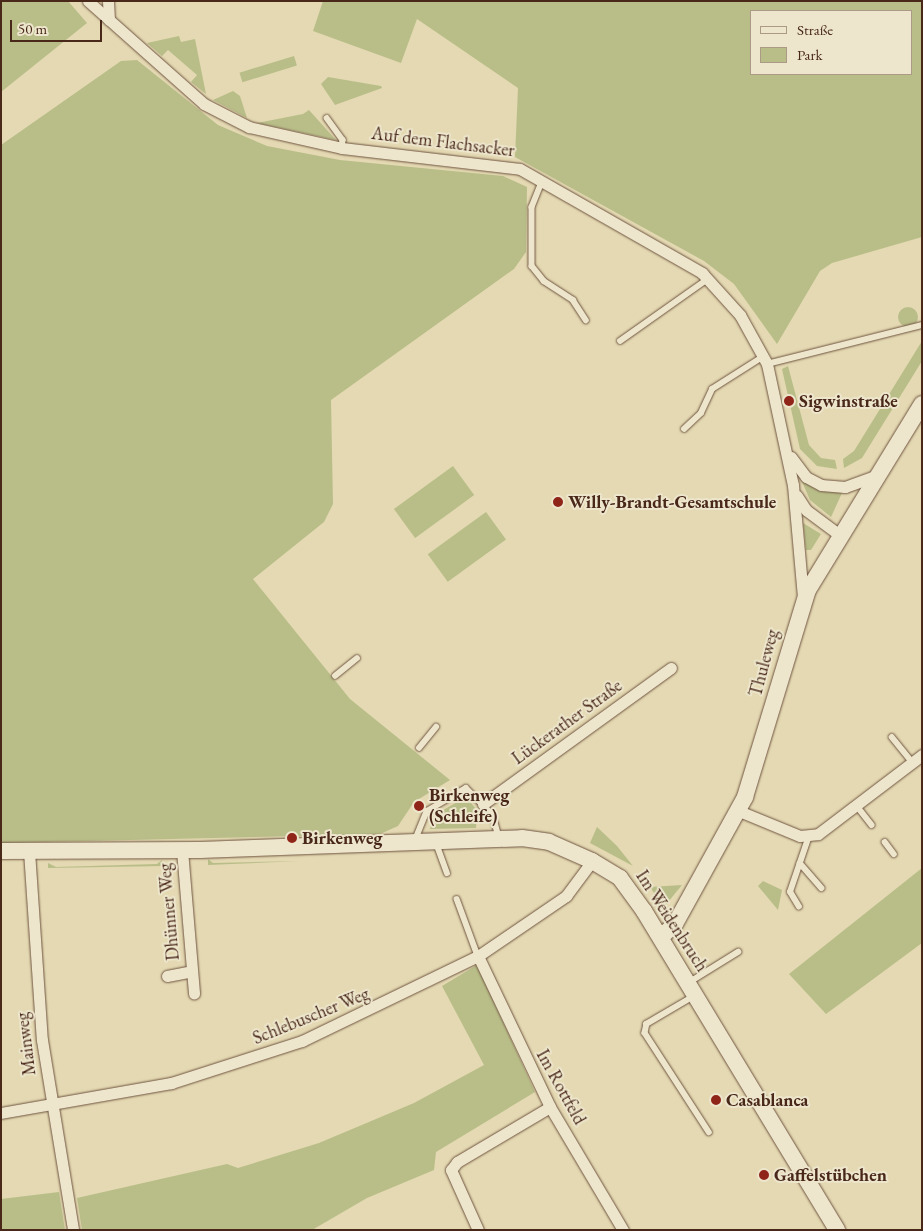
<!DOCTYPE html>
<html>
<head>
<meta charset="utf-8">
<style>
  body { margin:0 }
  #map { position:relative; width:923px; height:1231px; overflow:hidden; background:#e4d9b2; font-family:"EB Garamond",serif }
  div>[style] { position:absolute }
  .green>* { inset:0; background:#b9be89; transform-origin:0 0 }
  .round { border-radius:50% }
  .roads { filter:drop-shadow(0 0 1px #705440) drop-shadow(0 0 1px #705440) }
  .lane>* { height:5.5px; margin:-2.75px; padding:0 2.75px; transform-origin:2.75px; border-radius:2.75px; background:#ede6cd }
  .street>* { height:11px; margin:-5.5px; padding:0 5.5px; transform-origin:5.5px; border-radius:5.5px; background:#ede6cd }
  .secondary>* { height:16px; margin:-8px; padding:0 8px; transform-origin:8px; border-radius:8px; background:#ede6cd }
  .dots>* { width:14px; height:14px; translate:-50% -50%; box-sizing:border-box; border:2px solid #ede6cd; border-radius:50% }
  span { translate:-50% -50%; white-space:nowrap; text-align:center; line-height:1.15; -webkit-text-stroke:4px #ede6cd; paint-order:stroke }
  .street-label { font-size:18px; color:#49281a }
  .poi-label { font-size:18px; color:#49281a; font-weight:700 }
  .left { translate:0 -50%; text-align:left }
  .frame { position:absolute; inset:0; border:2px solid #49281a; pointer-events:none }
  .legend { position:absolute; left:750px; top:10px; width:162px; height:65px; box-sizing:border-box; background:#ede6cd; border:1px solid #ab9a85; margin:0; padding:6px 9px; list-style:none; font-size:15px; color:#49281a }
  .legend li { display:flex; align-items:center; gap:10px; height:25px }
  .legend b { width:25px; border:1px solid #ab9a85 }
  .scale { position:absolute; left:10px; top:20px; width:92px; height:22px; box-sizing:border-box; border:2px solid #49281a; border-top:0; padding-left:6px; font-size:15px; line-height:18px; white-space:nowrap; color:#49281a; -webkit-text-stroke:4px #ede6cd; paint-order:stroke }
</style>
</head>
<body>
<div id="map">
  <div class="green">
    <div style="clip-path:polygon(1px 1px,68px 1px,87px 23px,1px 92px)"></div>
    <div style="clip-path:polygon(evenodd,323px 1px,922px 1px,922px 237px,832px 263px,820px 271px,777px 344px,734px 284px,704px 261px,515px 157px,518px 88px,417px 19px,401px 63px,313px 31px,323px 1px,752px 11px,912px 11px,912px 74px,752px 74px,752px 11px)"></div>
    <div style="clip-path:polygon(179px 36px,181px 42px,195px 39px,206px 94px,191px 82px,197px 75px,168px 50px,162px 56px,147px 43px)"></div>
    <div style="left:294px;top:56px;width:10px;height:57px;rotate:73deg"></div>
    <div style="clip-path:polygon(137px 60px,218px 125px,267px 146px,340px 160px,503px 176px,527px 187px,526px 252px,514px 269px,331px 400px,333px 504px,324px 522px,253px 579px,350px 699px,450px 780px,414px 802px,398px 826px,380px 834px,1px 843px,1px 145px,121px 61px)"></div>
    <div style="clip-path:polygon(328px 77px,381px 86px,382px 88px,335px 105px,321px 84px)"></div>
    <div style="clip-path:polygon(233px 91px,240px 96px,247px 118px,213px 100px)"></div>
    <div style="clip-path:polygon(309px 110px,336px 140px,257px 123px,303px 114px)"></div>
    <div class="round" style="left:898px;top:307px;width:20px;height:20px"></div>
    <div style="clip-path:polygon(922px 341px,922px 361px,862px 458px,844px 468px,843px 459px,854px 451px)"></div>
    <div style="clip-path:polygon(788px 366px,809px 445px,821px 458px,835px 460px,837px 469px,817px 466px,800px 449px,782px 369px)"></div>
    <div style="left:453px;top:466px;width:36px;height:73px;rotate:54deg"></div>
    <div style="clip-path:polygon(800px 477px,821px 490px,842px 493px,831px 517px,810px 500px)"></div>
    <div style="left:486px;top:512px;width:34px;height:72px;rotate:54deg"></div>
    <div style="clip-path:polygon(803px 523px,821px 534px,811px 550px,806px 550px)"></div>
    <div style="clip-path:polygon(457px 802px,471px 803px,477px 810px,476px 828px,430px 829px,433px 816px)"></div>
    <div style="clip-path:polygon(597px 827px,617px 846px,633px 866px,590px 843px)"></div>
    <div style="clip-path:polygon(208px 859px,213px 863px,300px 861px,208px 865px)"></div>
    <div style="clip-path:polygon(162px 860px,163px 866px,48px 868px,48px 863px,56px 867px,157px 864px)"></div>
    <div style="clip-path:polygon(922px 868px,922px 943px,826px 1014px,789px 974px)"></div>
    <div style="clip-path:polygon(763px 881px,782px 890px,778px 910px,758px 886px)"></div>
    <div style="clip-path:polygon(647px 883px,650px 887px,682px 885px,664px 907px)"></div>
    <div style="clip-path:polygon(477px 965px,535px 1092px,436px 1152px,434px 1170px,367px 1198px,312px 1230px,82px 1230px,77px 1198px,227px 1164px,238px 1168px,319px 1143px,414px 1103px,484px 1065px,442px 986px)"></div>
    <div style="clip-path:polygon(59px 1192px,65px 1230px,1px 1230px,1px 1199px)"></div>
  </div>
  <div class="roads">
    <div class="lane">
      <div style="left:327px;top:118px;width:27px;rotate:54deg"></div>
      <div style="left:343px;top:140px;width:8px;rotate:97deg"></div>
      <div style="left:543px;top:180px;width:29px;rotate:112deg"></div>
      <div style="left:532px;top:207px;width:59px;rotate:90deg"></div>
      <div style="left:532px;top:266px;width:19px;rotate:51deg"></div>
      <div style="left:544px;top:281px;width:35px;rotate:33deg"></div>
      <div style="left:573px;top:300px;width:24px;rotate:57deg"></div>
      <div style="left:620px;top:341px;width:108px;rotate:-35.2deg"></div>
      <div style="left:767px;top:364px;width:160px;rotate:-14.1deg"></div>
      <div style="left:684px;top:429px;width:23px;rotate:-43deg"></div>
      <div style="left:701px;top:413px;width:26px;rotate:-65deg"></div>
      <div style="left:712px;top:389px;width:62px;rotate:-32.4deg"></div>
      <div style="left:335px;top:676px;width:28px;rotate:-39deg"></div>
      <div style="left:892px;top:737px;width:32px;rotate:51deg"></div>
      <div style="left:419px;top:748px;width:27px;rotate:-51deg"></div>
      <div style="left:857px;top:806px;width:24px;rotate:52deg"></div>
      <div style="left:415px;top:840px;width:31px;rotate:-68deg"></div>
      <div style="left:427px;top:811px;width:45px;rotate:-30.5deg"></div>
      <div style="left:466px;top:788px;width:38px;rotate:45deg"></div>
      <div style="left:493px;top:815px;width:23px;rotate:75deg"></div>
      <div style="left:436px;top:842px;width:33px;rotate:70deg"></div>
      <div style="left:885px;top:842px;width:15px;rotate:53deg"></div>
      <div style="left:800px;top:863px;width:33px;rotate:49deg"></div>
      <div style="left:457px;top:899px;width:61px;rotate:69.8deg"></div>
      <div style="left:799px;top:907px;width:17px;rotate:-121deg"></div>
      <div style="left:790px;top:892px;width:59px;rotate:-71.3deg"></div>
      <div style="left:688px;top:983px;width:59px;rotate:-31.8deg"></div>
      <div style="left:695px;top:996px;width:56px;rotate:149.7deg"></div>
      <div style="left:647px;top:1024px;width:9px;rotate:103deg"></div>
      <div style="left:645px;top:1033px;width:118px;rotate:57.1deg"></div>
    </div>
    <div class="street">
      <div style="left:88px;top:1px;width:155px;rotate:41.6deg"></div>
      <div style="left:204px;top:104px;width:51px;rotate:27.1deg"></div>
      <div style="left:249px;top:127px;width:95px;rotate:12.7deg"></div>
      <div style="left:342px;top:148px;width:179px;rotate:6.7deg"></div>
      <div style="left:520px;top:169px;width:210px;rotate:29.7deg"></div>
      <div style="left:702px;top:273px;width:57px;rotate:47.9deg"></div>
      <div style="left:740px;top:315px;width:56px;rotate:61.1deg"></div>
      <div style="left:767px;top:364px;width:124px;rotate:77.9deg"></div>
      <div style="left:793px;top:485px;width:111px;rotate:84.9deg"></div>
      <div style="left:108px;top:1px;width:19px;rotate:87deg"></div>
      <div style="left:791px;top:457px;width:25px;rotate:53deg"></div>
      <div style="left:806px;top:477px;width:17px;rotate:28deg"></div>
      <div style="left:821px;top:485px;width:24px;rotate:5deg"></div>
      <div style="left:845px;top:487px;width:35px;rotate:-20deg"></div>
      <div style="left:797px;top:496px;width:17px;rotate:57deg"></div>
      <div style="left:806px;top:510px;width:44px;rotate:36.6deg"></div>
      <div style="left:483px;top:804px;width:232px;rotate:-35.9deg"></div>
      <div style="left:739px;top:811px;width:66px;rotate:22.3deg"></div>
      <div style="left:800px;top:836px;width:18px;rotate:-6deg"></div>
      <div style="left:818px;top:834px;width:131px;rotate:-37.2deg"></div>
      <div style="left:182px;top:850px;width:144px;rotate:85.2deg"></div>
      <div style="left:29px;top:851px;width:189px;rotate:86.1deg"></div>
      <div style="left:42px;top:1040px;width:193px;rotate:80.7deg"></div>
      <div style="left:478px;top:956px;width:167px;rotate:64.5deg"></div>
      <div style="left:550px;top:1107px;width:143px;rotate:59.3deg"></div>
      <div style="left:167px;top:976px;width:25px;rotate:-11deg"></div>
      <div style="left:1px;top:1113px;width:173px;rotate:-10deg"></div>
      <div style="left:171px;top:1083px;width:138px;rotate:-17.8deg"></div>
      <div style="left:302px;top:1041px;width:195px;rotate:-25.8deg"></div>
      <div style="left:478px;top:956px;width:107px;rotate:-34.3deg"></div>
      <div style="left:566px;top:896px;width:44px;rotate:-53.4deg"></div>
      <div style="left:478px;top:1230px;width:66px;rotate:-114.2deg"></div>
      <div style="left:451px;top:1170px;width:10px;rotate:-53deg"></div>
      <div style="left:457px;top:1162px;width:108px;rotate:-30.6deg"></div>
    </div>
    <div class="secondary">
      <div style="left:1px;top:851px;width:199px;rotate:-0.3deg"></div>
      <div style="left:200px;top:850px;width:322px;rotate:-2.1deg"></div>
      <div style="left:522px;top:838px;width:27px;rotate:8deg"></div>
      <div style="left:549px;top:842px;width:47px;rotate:23.8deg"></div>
      <div style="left:592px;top:861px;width:33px;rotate:31deg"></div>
      <div style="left:620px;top:878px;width:41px;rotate:54deg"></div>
      <div style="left:644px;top:911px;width:373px;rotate:58.8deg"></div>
      <div style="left:661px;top:937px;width:19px;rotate:-43deg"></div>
      <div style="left:675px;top:924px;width:145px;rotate:-61.1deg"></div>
      <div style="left:745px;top:797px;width:216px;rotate:-73.1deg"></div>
      <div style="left:808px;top:590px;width:218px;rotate:-58.5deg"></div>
    </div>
  </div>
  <div class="dots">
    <div style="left:789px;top:401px;background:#8f2418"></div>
    <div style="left:558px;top:502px;background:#8f2418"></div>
    <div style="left:419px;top:806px;background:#8f2418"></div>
    <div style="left:292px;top:838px;background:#8f2418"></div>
    <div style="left:716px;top:1100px;background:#8f2418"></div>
    <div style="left:764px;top:1175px;background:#8f2418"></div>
  </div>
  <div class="street-label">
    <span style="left:443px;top:142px;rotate:7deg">Auf dem Flachsacker</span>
    <span style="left:764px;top:663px;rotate:-75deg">Thuleweg</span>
    <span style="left:567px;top:722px;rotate:-36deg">Lückerather Straße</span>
    <span style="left:169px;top:912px;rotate:-95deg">Dhünner Weg</span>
    <span style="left:672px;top:921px;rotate:57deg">Im Weidenbruch</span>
    <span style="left:311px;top:1016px;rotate:-22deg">Schlebuscher Weg</span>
    <span style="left:26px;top:1044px;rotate:-97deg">Mainweg</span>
    <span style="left:561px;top:1087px;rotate:61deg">Im Rottfeld</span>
  </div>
  <div class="poi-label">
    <span class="left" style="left:799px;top:401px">Sigwinstraße</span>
    <span class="left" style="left:568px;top:502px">Willy-Brandt-Gesamtschule</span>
    <span class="left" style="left:429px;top:806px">Birkenweg<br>(Schleife)</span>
    <span class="left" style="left:302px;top:838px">Birkenweg</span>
    <span class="left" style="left:726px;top:1100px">Casablanca</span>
    <span class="left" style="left:774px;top:1175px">Gaffelstübchen</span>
  </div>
  <div class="frame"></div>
  <ul class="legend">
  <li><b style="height:6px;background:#ede6cd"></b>Straße</li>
  <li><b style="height:14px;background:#b9be89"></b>Park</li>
  </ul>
  <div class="scale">50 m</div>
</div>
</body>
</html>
